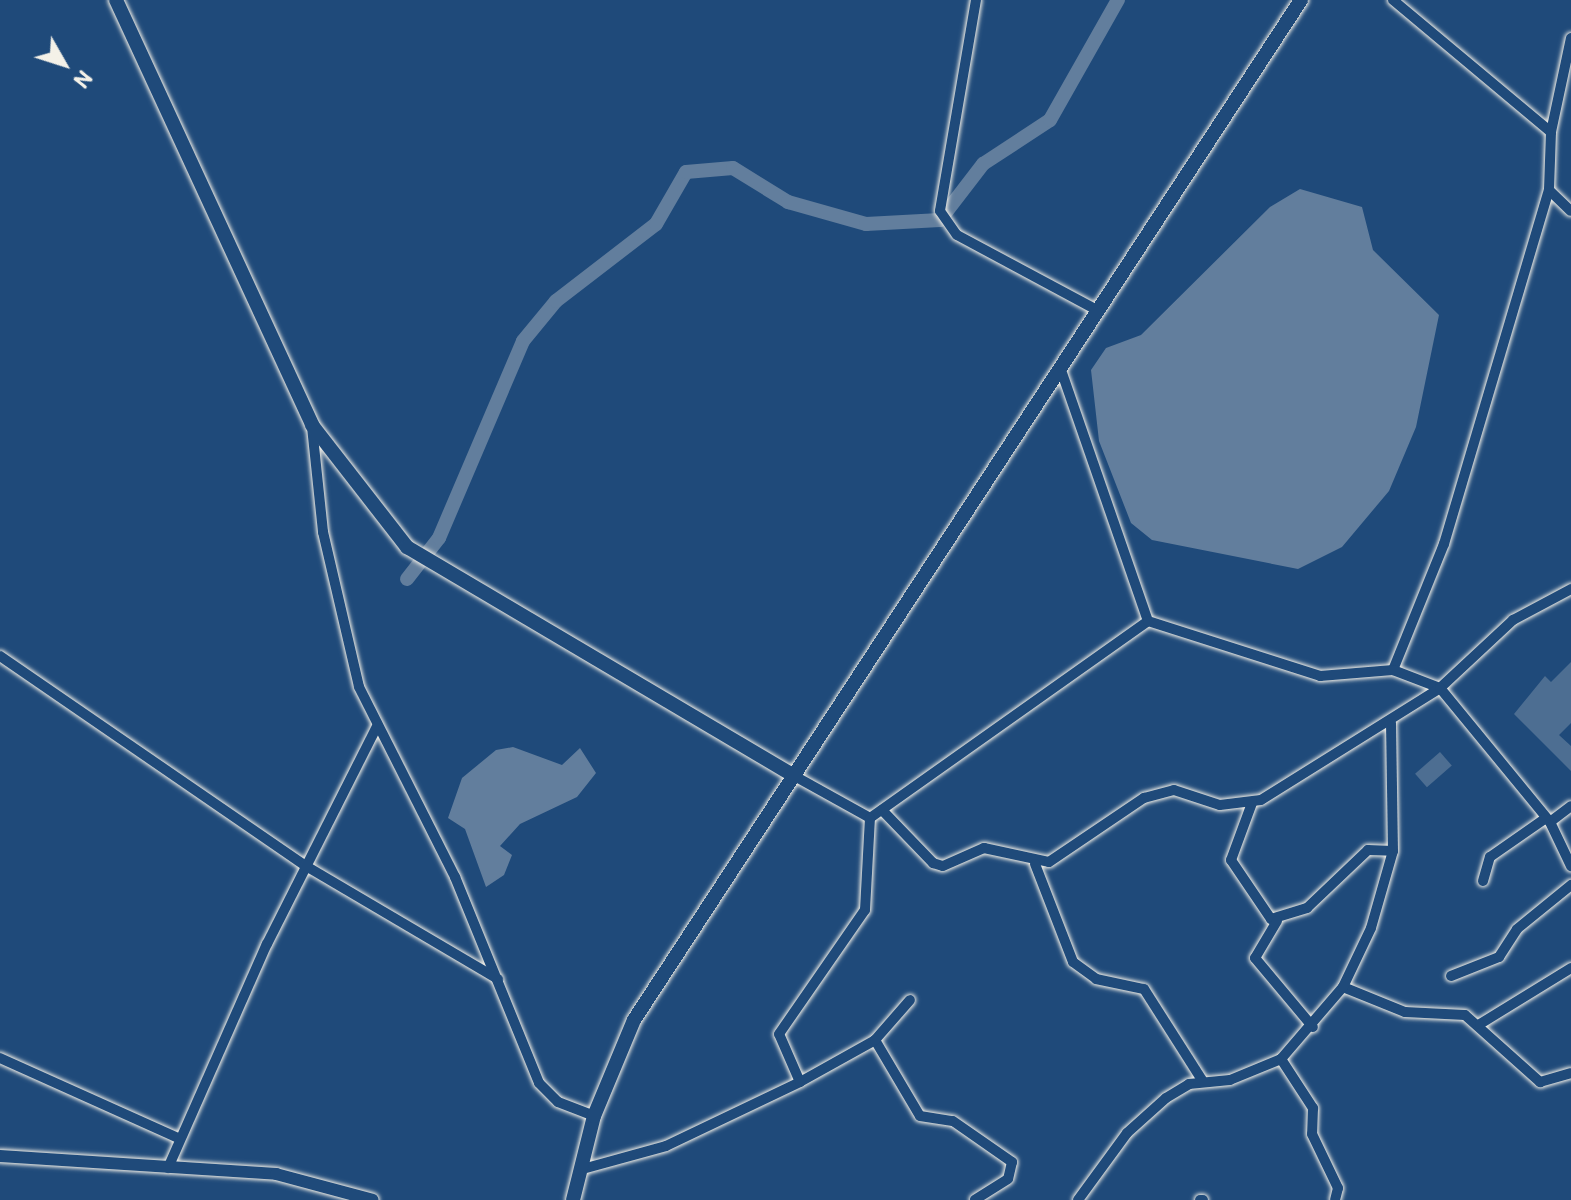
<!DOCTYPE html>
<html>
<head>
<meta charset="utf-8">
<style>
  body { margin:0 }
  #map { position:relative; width:1571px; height:1200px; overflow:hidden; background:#1f4a7a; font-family:Itim,sans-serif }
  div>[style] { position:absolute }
  .water>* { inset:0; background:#627e9d }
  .canal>* { height:14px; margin:-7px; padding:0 7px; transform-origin:7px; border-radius:7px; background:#627e9d }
  .building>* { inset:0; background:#4d6e92; transform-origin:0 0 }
  .roads { filter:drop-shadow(0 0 2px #f4f1e8) drop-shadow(0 0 2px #f4f1e8) }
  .minor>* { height:10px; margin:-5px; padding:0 5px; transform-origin:5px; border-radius:5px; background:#1f4a7a }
  .tertiary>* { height:12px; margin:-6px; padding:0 6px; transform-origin:6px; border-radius:6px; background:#1f4a7a }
  .secondary>* { height:14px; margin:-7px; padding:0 7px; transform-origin:7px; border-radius:7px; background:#1f4a7a }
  span { translate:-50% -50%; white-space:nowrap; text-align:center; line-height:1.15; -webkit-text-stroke:8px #1f4a7a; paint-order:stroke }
  .north { position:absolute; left:24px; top:24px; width:80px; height:80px; -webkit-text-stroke:6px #1f4a7a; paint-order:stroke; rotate:129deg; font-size:22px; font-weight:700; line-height:32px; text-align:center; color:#f4f1e8 }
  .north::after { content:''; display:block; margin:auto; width:28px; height:36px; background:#f4f1e8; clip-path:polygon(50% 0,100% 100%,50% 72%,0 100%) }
</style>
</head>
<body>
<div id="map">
  <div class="water">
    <div style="clip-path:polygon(1300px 189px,1362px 207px,1373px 250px,1439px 315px,1416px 427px,1389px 491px,1342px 547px,1298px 569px,1152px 540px,1131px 523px,1099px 441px,1091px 370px,1106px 348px,1141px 335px,1270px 207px)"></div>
    <div style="clip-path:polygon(513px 747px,562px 765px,580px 748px,596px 773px,577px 797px,520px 824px,500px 846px,512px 855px,504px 875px,486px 887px,465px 829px,448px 818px,462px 778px,496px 750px)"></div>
  </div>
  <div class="canal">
    <div style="left:407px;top:579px;width:52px;rotate:-52deg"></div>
    <div style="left:439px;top:538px;width:214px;rotate:-66.9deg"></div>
    <div style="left:523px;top:341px;width:52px;rotate:-50.5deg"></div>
    <div style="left:556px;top:301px;width:126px;rotate:-37.6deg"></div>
    <div style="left:656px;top:224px;width:60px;rotate:-60deg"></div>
    <div style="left:686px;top:172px;width:47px;rotate:-4.9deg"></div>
    <div style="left:733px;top:168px;width:65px;rotate:31.7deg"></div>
    <div style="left:788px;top:202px;width:81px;rotate:15.8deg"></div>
    <div style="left:866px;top:224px;width:74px;rotate:-3.1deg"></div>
    <div style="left:940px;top:220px;width:71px;rotate:-52.5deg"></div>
    <div style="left:983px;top:164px;width:80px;rotate:-33.3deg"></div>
    <div style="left:1050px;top:120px;width:138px;rotate:-60.5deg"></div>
  </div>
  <div class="building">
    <div style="clip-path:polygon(1571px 662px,1571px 723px,1559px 735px,1571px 746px,1571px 771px,1514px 714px,1545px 676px,1551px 682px)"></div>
    <div style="left:1440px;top:752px;width:18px;height:33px;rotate:49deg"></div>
  </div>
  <div class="roads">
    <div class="minor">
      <div style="left:976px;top:0;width:214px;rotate:99.7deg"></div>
      <div style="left:940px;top:211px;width:29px;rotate:55deg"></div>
      <div style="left:957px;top:235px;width:159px;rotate:28.2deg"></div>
      <div style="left:1393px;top:0;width:206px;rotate:39.9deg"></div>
      <div style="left:1551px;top:132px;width:58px;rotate:92deg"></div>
      <div style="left:1549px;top:190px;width:30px;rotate:44deg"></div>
      <div style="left:1551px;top:132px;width:96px;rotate:-78deg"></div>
      <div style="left:1060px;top:367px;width:269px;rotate:70.9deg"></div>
      <div style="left:312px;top:427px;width:106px;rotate:84deg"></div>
      <div style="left:323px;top:532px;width:159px;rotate:76.9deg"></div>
      <div style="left:359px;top:687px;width:213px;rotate:63.2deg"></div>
      <div style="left:455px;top:877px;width:222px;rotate:67.8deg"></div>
      <div style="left:539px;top:1083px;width:27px;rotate:45deg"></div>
      <div style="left:558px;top:1102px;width:39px;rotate:21deg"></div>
      <div style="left:0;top:656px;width:371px;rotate:34.5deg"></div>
      <div style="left:306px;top:866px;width:223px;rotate:30.5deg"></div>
      <div style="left:1393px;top:670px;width:136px;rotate:-68deg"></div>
      <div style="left:1444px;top:544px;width:369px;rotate:-73.5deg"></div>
      <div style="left:791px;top:774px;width:90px;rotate:29.1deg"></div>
      <div style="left:870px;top:818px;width:341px;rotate:-35.3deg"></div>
      <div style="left:1148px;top:621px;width:181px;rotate:17.7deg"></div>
      <div style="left:1320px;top:676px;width:73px;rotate:-4.7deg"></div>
      <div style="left:1393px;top:670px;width:50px;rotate:21deg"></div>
      <div style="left:1440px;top:688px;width:100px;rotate:-43deg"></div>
      <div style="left:1513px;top:620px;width:66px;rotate:-28.1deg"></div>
      <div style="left:1252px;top:803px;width:61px;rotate:110.2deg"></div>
      <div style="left:1231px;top:860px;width:71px;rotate:55.9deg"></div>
      <div style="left:1271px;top:919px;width:38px;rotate:-17deg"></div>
      <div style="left:1307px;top:908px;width:84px;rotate:-43.6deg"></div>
      <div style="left:1368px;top:850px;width:25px;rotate:2deg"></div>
      <div style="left:882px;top:810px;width:74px;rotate:46.1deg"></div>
      <div style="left:933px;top:863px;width:10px;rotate:17deg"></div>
      <div style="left:943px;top:866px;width:45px;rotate:-23.7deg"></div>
      <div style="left:984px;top:848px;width:66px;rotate:12.2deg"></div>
      <div style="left:1049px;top:862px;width:115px;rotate:-34deg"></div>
      <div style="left:1144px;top:798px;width:31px;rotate:-15deg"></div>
      <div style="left:1174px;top:790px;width:48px;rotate:18.1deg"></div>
      <div style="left:1220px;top:805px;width:41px;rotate:-7deg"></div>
      <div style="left:1261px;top:800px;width:211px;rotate:-32deg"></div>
      <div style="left:1440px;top:688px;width:173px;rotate:50.6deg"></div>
      <div style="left:1550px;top:822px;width:49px;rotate:64.5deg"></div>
      <div style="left:1550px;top:822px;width:26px;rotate:-37deg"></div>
      <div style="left:1035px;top:864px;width:105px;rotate:68.8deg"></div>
      <div style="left:1073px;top:962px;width:29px;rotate:36deg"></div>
      <div style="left:1096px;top:979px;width:49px;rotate:11.8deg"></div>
      <div style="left:1144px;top:989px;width:108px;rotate:57.5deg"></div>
      <div style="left:1483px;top:881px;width:25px;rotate:-74deg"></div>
      <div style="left:1490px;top:857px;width:68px;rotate:-34.9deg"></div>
      <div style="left:1277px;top:921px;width:43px;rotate:120.7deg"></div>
      <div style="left:1255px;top:958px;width:90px;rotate:50deg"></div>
      <div style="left:1451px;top:976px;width:52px;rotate:-21.6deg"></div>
      <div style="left:1499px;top:957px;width:33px;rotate:-57deg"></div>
      <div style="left:1517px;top:929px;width:70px;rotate:-39.2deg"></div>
      <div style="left:1343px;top:987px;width:67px;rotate:22deg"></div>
      <div style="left:1405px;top:1012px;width:60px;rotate:2.9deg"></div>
      <div style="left:1465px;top:1015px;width:101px;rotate:41.8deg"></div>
      <div style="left:1540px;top:1082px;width:32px;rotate:-16deg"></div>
      <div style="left:1480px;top:1024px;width:107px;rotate:-31.6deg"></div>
      <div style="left:875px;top:1040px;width:88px;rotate:59.4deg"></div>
      <div style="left:920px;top:1116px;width:33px;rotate:9deg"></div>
      <div style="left:953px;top:1121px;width:72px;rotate:34.8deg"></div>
      <div style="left:1012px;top:1162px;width:17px;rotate:103deg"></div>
      <div style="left:1008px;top:1179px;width:39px;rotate:148deg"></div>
      <div style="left:0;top:1058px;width:197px;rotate:24.2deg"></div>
      <div style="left:1281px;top:1059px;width:59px;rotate:56.9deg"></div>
      <div style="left:1313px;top:1108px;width:26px;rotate:92deg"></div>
      <div style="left:1312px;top:1134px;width:60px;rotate:64.3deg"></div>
      <div style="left:1338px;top:1188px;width:12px;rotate:104deg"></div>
      <div style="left:800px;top:1082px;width:52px;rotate:-113.6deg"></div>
      <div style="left:779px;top:1034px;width:151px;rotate:-55.3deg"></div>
      <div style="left:865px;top:910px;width:92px;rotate:-86.9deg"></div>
      <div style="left:168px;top:1168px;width:245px;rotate:-66.2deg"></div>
      <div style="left:267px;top:944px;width:244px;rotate:-63.2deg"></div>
      <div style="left:579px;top:1170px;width:90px;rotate:-15.4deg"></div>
      <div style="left:666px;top:1146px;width:148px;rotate:-25.5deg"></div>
      <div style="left:800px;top:1082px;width:86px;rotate:-29.2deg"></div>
      <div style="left:875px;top:1040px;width:53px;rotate:-48.8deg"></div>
      <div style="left:1078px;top:1200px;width:83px;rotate:-53.8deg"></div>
      <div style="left:1127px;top:1133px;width:52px;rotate:-41.9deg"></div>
      <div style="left:1166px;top:1098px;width:27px;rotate:-31deg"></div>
      <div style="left:1189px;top:1084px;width:41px;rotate:-5.6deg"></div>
      <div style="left:1230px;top:1080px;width:55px;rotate:-22.4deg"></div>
      <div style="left:1281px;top:1059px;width:95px;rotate:-49.3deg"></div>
      <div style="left:1343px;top:987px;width:65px;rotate:-64.6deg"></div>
      <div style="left:1371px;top:928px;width:80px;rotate:-74.1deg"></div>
      <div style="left:1393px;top:851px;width:128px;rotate:-90.9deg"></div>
      <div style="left:1200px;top:1200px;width:3px"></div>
    </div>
    <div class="tertiary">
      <div style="left:0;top:1156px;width:277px;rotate:3.7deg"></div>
      <div style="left:276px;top:1174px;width:100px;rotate:15deg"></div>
    </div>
    <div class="secondary">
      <div style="left:116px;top:0;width:468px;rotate:65.2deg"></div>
      <div style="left:312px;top:425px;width:155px;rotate:52.1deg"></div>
      <div style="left:407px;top:547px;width:446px;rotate:30.6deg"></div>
      <div style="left:573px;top:1200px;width:87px;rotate:-76deg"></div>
      <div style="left:594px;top:1116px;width:104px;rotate:-67.4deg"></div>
      <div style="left:634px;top:1020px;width:1219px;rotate:-56.82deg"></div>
    </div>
  </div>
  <div class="north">N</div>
</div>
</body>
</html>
